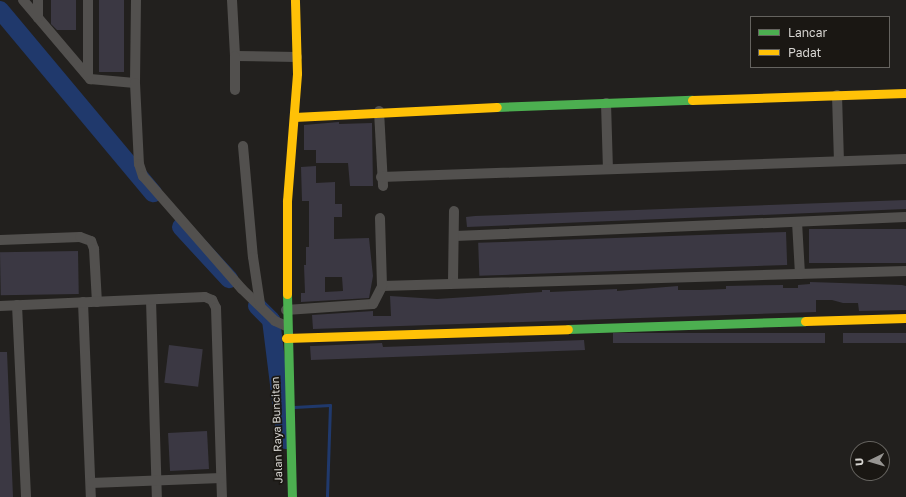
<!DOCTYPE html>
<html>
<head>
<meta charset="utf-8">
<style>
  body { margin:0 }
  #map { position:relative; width:906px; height:497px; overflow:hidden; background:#22201e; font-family:"Golos Text",sans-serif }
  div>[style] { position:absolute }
  .stream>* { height:3px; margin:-1.5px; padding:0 1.5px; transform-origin:1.5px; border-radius:1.5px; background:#20396c }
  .river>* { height:18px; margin:-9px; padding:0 9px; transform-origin:9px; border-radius:9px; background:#20396c }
  .building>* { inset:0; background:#3b3843; transform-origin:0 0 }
  .street>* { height:10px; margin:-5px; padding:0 5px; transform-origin:5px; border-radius:5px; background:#52504e }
  .fast>* { height:9px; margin:-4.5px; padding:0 4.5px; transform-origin:4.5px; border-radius:4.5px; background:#4caf50 }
  .slow>* { height:9px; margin:-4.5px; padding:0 4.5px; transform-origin:4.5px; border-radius:4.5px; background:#ffc107 }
  span { translate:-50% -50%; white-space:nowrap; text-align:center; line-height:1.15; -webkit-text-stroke:3.5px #1a1713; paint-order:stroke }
  .street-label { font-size:11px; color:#d6d4d0 }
  .legend { position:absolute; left:750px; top:16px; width:140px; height:52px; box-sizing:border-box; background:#1a1713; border:1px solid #65635f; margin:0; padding:5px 7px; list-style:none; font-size:12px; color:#d6d4d0 }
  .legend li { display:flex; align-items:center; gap:8px; height:20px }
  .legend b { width:20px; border:1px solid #65635f }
  .north { position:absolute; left:850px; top:441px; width:40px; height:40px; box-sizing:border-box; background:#1a1713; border:1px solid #65635f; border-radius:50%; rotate:265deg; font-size:11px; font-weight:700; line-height:16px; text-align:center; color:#d6d4d0 }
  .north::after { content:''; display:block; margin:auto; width:14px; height:18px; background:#979592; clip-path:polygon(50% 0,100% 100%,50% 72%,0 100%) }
</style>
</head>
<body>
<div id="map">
  <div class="stream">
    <div style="left:294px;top:407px;width:36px;rotate:-3deg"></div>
    <div style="left:330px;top:405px;width:92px;rotate:91.9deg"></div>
  </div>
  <div class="river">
    <div style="left:0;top:10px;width:239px;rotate:50.1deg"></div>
    <div style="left:181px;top:227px;width:71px;rotate:47.3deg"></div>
    <div style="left:257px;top:306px;width:20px;rotate:45deg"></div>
    <div style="left:271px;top:320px;width:121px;rotate:82.9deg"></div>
  </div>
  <div class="building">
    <div style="clip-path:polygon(51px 0,76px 0,76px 30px,57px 30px,51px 24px)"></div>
    <div style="left:99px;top:0;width:25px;height:72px"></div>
    <div style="clip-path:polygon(339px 122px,339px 124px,372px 123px,373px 186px,350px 186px,348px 163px,316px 163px,316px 150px,304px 150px,304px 125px)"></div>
    <div style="clip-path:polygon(evenodd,316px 166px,316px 183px,335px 182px,335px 204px,342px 204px,342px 217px,334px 217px,334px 239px,369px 238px,373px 276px,369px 298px,301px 302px,301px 293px,305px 293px,304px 265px,306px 265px,306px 247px,309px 247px,309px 201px,302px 201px,301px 167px,316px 166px,325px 277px,342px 277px,343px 291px,325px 292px,325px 277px)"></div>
    <div style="clip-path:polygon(906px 200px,906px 209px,467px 227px,466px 217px,475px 216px)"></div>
    <div style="left:906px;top:229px;width:34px;height:97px;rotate:90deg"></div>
    <div style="left:786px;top:232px;width:33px;height:308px;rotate:88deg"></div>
    <div style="left:78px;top:251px;width:43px;height:78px;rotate:89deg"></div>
    <div style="clip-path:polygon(810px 282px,902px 285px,906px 286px,906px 310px,859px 311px,858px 303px,843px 303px,832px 300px,816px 300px,816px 312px,313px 329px,312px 315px,373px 311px,373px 316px,391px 316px,390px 296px,437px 299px,542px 292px,542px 290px,550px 290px,550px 292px,617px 289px,617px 291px,678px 286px,678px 290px,700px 290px,726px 289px,726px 286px,783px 285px,783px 288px,798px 288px,798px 285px,810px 284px)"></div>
    <div style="left:825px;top:333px;width:10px;height:212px;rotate:90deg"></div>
    <div style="left:906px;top:333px;width:10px;height:63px;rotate:90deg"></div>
    <div style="clip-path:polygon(584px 340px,585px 350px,311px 360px,310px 346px,313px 346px,382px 343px,383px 347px)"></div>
    <div style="left:169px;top:345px;width:34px;height:38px;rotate:7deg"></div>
    <div style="clip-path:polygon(0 352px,7px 352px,13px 497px,0 497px)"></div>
    <div style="left:207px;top:431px;width:38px;height:39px;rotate:87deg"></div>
  </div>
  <div class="street">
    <div style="left:23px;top:0;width:104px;rotate:49.7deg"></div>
    <div style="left:90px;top:79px;width:45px;rotate:5.1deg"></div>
    <div style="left:136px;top:0;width:83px;rotate:90.7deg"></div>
    <div style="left:135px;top:83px;width:81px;rotate:87.2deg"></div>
    <div style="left:139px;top:164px;width:13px;rotate:72deg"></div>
    <div style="left:143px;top:176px;width:150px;rotate:48.8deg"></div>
    <div style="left:242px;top:289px;width:46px;rotate:44.1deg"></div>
    <div style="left:275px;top:321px;width:12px;rotate:24deg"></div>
    <div style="left:232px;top:0;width:56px;rotate:86.9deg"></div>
    <div style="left:235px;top:56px;width:62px;rotate:0.9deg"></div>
    <div style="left:38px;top:18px;width:18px;rotate:-90deg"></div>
    <div style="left:235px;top:56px;width:34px;rotate:90deg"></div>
    <div style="left:88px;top:76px;width:76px;rotate:-90deg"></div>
    <div style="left:837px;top:95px;width:66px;rotate:88.3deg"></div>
    <div style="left:606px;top:103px;width:66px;rotate:88.3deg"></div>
    <div style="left:379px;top:111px;width:75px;rotate:86.9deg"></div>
    <div style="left:243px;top:146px;width:111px;rotate:84.9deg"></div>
    <div style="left:253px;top:257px;width:48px;rotate:81.5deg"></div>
    <div style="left:381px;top:177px;width:525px;rotate:-1.96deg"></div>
    <div style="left:797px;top:222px;width:52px;rotate:86.7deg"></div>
    <div style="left:455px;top:236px;width:451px;rotate:-2.4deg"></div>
    <div style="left:0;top:240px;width:80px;rotate:-2.1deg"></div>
    <div style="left:80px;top:237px;width:12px;rotate:20deg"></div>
    <div style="left:91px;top:241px;width:9px;rotate:69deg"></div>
    <div style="left:94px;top:249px;width:53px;rotate:86.8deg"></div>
    <div style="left:453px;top:282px;width:71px;rotate:-89.2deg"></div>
    <div style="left:382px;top:286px;width:524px;rotate:-1.64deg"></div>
    <div style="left:151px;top:300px;width:197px;rotate:88.3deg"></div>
    <div style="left:83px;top:302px;width:195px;rotate:87.7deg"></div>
    <div style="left:17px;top:305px;width:192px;rotate:87.3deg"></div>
    <div style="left:0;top:306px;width:205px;rotate:-2.5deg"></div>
    <div style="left:205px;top:297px;width:8px;rotate:23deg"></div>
    <div style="left:212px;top:300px;width:9px;rotate:63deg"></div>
    <div style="left:216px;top:308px;width:189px;rotate:88.2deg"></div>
    <div style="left:286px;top:310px;width:87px;rotate:-3.9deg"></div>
    <div style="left:373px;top:304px;width:20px;rotate:-63deg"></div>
    <div style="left:382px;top:286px;width:68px;rotate:-91.7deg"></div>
    <div style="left:91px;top:483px;width:130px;rotate:-2.2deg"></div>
  </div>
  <div class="fast">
    <div style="left:497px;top:107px;width:195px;rotate:-2.1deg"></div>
    <div style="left:287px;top:294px;width:203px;rotate:88.6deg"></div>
    <div style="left:568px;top:329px;width:237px;rotate:-1.9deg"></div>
  </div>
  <div class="slow">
    <div style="left:692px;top:100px;width:214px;rotate:-1.9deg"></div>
    <div style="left:294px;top:117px;width:203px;rotate:-2.8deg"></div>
    <div style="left:287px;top:294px;width:93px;rotate:-90deg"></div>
    <div style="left:287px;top:201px;width:128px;rotate:-85.5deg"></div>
    <div style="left:297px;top:73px;width:73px;rotate:-91.6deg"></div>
    <div style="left:805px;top:321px;width:101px;rotate:-1.7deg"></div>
    <div style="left:286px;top:338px;width:282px;rotate:-1.8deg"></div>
  </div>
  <div class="street-label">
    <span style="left:277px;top:430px;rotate:-92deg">Jalan Raya Buncitan</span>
  </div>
  <ul class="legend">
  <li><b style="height:5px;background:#4caf50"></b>Lancar</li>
  <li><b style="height:5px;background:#ffc107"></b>Padat</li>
  </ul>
  <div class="north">U</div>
</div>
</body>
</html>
